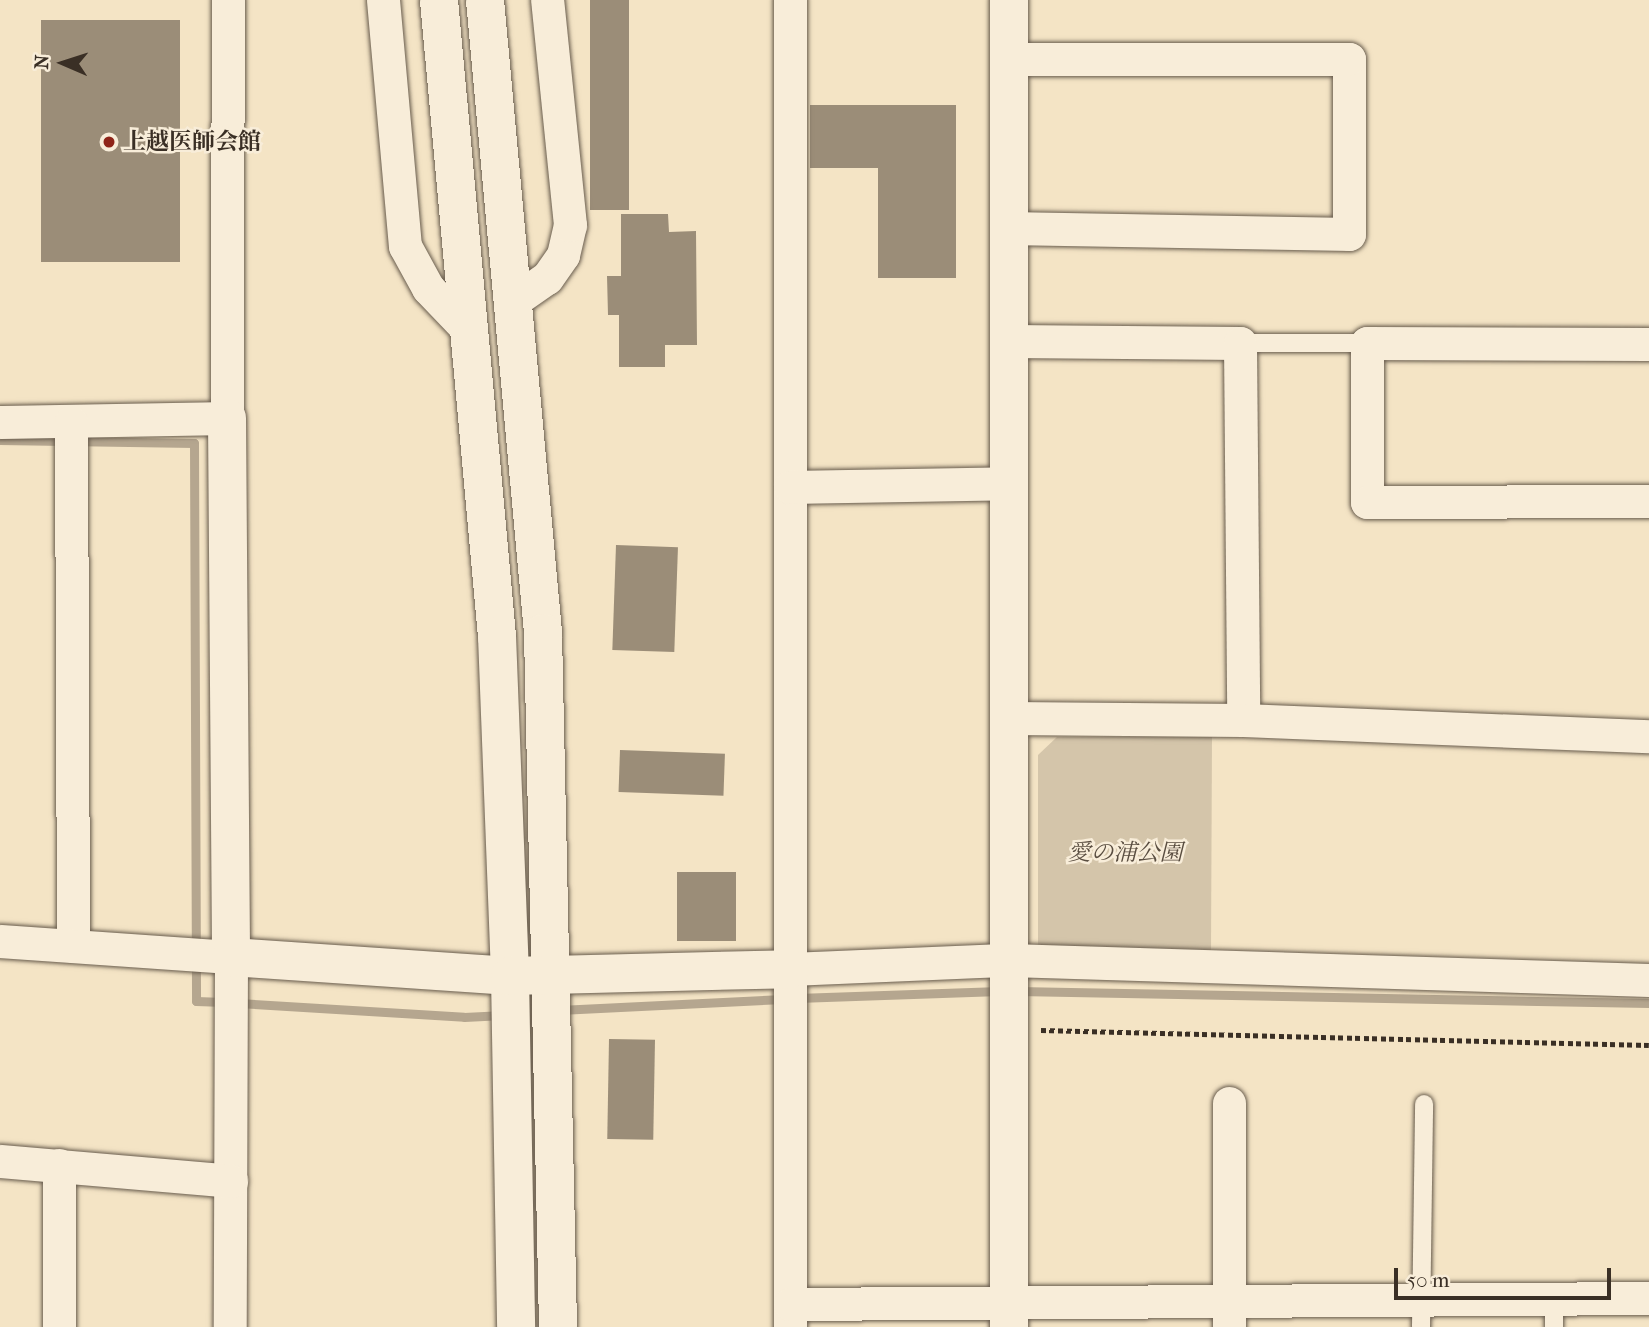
<!DOCTYPE html>
<html>
<head>
<meta charset="utf-8">
<style>
  body { margin:0 }
  #map { position:relative; width:1649px; height:1327px; overflow:hidden; background:#f4e4c5; font-family:"IM FELL French Canon","Noto Serif JP",serif }
  div>[style] { position:absolute }
  .green>* { inset:0; background:#d4c5aa }
  .stream>* { height:9px; margin:-4.5px; padding:0 4.5px; transform-origin:4.5px; border-radius:4.5px; background:#b5a68f }
  .building>* { inset:0; background:#9b8d78; transform-origin:0 0 }
  .path>* { height:4.5px; margin-top:-2.25px; transform-origin:0; background:repeating-linear-gradient(90deg,#3a2f25 0 5px,transparent 0 8.5px) }
  .roads { filter:drop-shadow(0 0 2px #685c4d) drop-shadow(0 0 2px #685c4d) }
  .service>* { height:18px; margin:-9px; padding:0 9px; transform-origin:9px; border-radius:9px; background:#f8edd9 }
  .minor>* { height:33px; margin:-16.5px; padding:0 16.5px; transform-origin:16.5px; border-radius:16.5px; background:#f8edd9 }
  .tertiary>* { height:38px; margin:-19px; padding:0 19px; transform-origin:19px; border-radius:19px; background:#f8edd9 }
  .dots>* { width:19px; height:19px; translate:-50% -50%; box-sizing:border-box; border:4px solid #f8edd9; border-radius:50% }
  span { translate:-50% -50%; white-space:nowrap; text-align:center; line-height:1.15; -webkit-text-stroke:5px #f8edd9; paint-order:stroke }
  .poi-label { font-size:23px; color:#3a2f25; font-weight:700 }
  .left { translate:0 -50%; text-align:left }
  .park-label { font-size:23px; color:#594d40; font-style:italic }
  .north { position:absolute; left:28px; top:28px; width:70px; height:70px; -webkit-text-stroke:5px #f8edd9; paint-order:stroke; rotate:273deg; font-size:19px; font-weight:700; line-height:28px; text-align:center; color:#3a2f25 }
  .north::after { content:''; display:block; margin:auto; width:24px; height:32px; background:#3a2f25; clip-path:polygon(50% 0,100% 100%,50% 72%,0 100%) }
  .scale { position:absolute; left:1394px; top:1268px; width:217px; height:32px; box-sizing:border-box; border:4px solid #3a2f25; border-top:0; padding-left:9px; font-size:21px; line-height:24px; white-space:nowrap; color:#3a2f25; -webkit-text-stroke:5px #f8edd9; paint-order:stroke }
</style>
</head>
<body>
<div id="map">
  <div class="green">
    <div style="clip-path:polygon(1057px 737px,1212px 737px,1211px 954px,1038px 952px,1038px 755px)"></div>
  </div>
  <div class="stream">
    <div style="left:0;top:440px;width:194px;rotate:0.9deg"></div>
    <div style="left:194px;top:443px;width:558px;rotate:89.79deg"></div>
    <div style="left:196px;top:1001px;width:28px;rotate:2deg"></div>
    <div style="left:1017px;top:991px;width:632px;rotate:1.09deg"></div>
    <div style="left:797px;top:998px;width:203px;rotate:-2deg"></div>
    <div style="left:238px;top:1003px;width:226px;rotate:3.5deg"></div>
    <div style="left:464px;top:1017px;width:40px;rotate:-2.9deg"></div>
    <div style="left:559px;top:1010px;width:224px;rotate:-2.8deg"></div>
  </div>
  <div class="building">
    <div style="left:590px;top:0;width:39px;height:210px"></div>
    <div style="left:41px;top:20px;width:139px;height:242px"></div>
    <div style="clip-path:polygon(810px 105px,956px 105px,956px 278px,878px 278px,878px 168px,810px 168px)"></div>
    <div style="clip-path:polygon(621px 214px,668px 214px,669px 232px,696px 231px,697px 345px,665px 345px,665px 367px,619px 367px,619px 315px,608px 315px,607px 276px,621px 276px)"></div>
    <div style="left:616px;top:545px;width:62px;height:105px;rotate:2deg"></div>
    <div style="left:620px;top:750px;width:105px;height:42px;rotate:2deg"></div>
    <div style="left:677px;top:872px;width:59px;height:69px"></div>
    <div style="left:609px;top:1039px;width:46px;height:100px;rotate:1deg"></div>
  </div>
  <div class="path">
    <div style="left:1041px;top:1030px;width:608px;rotate:1.41deg"></div>
  </div>
  <div class="roads">
    <div class="service">
      <div style="left:1240px;top:343px;width:127px"></div>
      <div style="left:1421px;top:1327px;width:223px;rotate:-89.2deg"></div>
      <div style="left:1554px;top:1327px;width:29px;rotate:-90deg"></div>
    </div>
    <div class="minor">
      <div style="left:383px;top:0;width:247px;rotate:84.9deg"></div>
      <div style="left:405px;top:246px;width:48px;rotate:61.3deg"></div>
      <div style="left:428px;top:288px;width:59px;rotate:46.4deg"></div>
      <div style="left:790px;top:0;width:1327px;rotate:90deg"></div>
      <div style="left:1009px;top:228px;width:340px;rotate:1deg"></div>
      <div style="left:1349px;top:234px;width:175px;rotate:-90deg"></div>
      <div style="left:1349px;top:59px;width:340px;rotate:180deg"></div>
      <div style="left:515px;top:300px;width:39px;rotate:-35deg"></div>
      <div style="left:547px;top:278px;width:28px;rotate:-55deg"></div>
      <div style="left:563px;top:255px;width:31px;rotate:-77deg"></div>
      <div style="left:570px;top:225px;width:226px;rotate:-95.8deg"></div>
      <div style="left:1009px;top:341px;width:231px;rotate:0.5deg"></div>
      <div style="left:1240px;top:343px;width:377px;rotate:89.5deg"></div>
      <div style="left:1649px;top:344px;width:282px;rotate:-179.8deg"></div>
      <div style="left:1367px;top:343px;width:159px;rotate:90deg"></div>
      <div style="left:1367px;top:502px;width:282px;rotate:-0.2deg"></div>
      <div style="left:0;top:422px;width:227px;rotate:-1deg"></div>
      <div style="left:227px;top:418px;width:418px;rotate:-89.9deg"></div>
      <div style="left:71px;top:422px;width:524px;rotate:89.78deg"></div>
      <div style="left:790px;top:487px;width:219px;rotate:-1deg"></div>
      <div style="left:1009px;top:718px;width:234px;rotate:0.5deg"></div>
      <div style="left:1243px;top:720px;width:406px;rotate:2.3deg"></div>
      <div style="left:0;top:941px;width:232px;rotate:4deg"></div>
      <div style="left:231px;top:957px;width:370px;rotate:90.2deg"></div>
      <div style="left:790px;top:969px;width:219px;rotate:-2.4deg"></div>
      <div style="left:1009px;top:960px;width:640px;rotate:1.79deg"></div>
      <div style="left:1229px;top:1103px;width:224px;rotate:90deg"></div>
      <div style="left:0;top:1161px;width:232px;rotate:4.9deg"></div>
      <div style="left:59px;top:1165px;width:162px;rotate:90deg"></div>
      <div style="left:790px;top:1304px;width:859px;rotate:-0.4deg"></div>
    </div>
    <div class="tertiary">
      <div style="left:439px;top:0;width:639px;rotate:84.79deg"></div>
      <div style="left:497px;top:636px;width:340px;rotate:87.8deg"></div>
      <div style="left:510px;top:976px;width:351px;rotate:89deg"></div>
      <div style="left:485px;top:0;width:636px;rotate:84.76deg"></div>
      <div style="left:543px;top:633px;width:694px;rotate:88.76deg"></div>
      <div style="left:1009px;top:0;width:1327px;rotate:90deg"></div>
      <div style="left:227px;top:418px;width:539px;rotate:89.57deg"></div>
      <div style="left:231px;top:957px;width:280px;rotate:3.9deg"></div>
      <div style="left:510px;top:976px;width:280px;rotate:-1.4deg"></div>
    </div>
  </div>
  <div class="dots">
    <div style="left:109px;top:142px;background:#8f2418"></div>
  </div>
  <div class="poi-label">
    <span class="left" style="left:123px;top:142px">上越医師会館</span>
  </div>
  <div class="park-label">
    <span style="left:1125px;top:853px">愛の浦公園</span>
  </div>
  <div class="north">N</div>
  <div class="scale">50 m</div>
</div>
</body>
</html>
